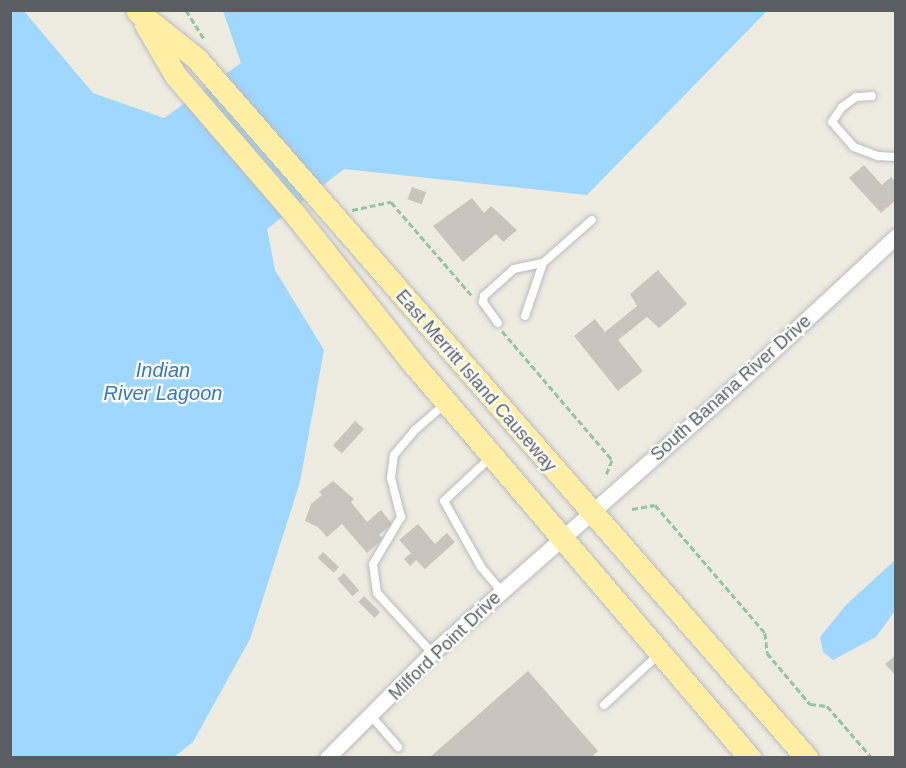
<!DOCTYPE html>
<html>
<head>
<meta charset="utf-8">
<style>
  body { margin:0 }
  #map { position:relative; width:906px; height:768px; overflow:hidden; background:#eeebe1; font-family:Helvetica,sans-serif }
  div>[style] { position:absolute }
  .water>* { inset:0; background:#a0d7ff }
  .building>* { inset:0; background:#c9c5be; transform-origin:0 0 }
  .path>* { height:3px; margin-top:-1.5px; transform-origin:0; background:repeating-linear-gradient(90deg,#93c6a0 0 6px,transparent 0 9px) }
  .roads { filter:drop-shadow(0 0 2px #b7babf) drop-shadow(0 0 2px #b7babf) }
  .service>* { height:8px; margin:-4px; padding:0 4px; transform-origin:4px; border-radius:4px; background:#fff }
  .minor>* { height:15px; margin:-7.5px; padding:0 7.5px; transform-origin:7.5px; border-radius:7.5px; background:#fff }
  .primary>* { height:22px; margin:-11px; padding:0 11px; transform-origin:11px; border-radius:11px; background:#ffefa5 }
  span { translate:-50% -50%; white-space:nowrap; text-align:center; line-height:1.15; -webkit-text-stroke:4.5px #fff; paint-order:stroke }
  .street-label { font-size:18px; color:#5a5e63 }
  .water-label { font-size:20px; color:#3778b8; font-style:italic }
  .frame { position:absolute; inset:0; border:12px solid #5a5e63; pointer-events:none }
</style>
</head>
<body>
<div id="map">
  <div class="water">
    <div style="clip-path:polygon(10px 11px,24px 11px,93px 93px,164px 118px,241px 63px,223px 11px,767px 11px,587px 195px,344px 169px,267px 229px,275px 270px,324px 350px,300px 482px,250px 639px,193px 742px,174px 757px,11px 757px)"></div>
    <div style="clip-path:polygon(895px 560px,895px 611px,876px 637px,833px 660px,823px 652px,820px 637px,846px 605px)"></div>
  </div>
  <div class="building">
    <div style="clip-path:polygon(864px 165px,882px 185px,891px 177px,896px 182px,896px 200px,881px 213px,849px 178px)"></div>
    <div style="left:412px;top:187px;width:15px;height:13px;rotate:20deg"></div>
    <div style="clip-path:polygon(472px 198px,484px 213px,491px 206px,517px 230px,503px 242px,496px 234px,463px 262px,433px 226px)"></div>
    <div style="clip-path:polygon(658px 270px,687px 304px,659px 328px,647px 317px,618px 340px,643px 371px,618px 391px,574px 336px,595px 319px,605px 332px,637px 306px,630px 294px)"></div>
    <div style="left:355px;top:421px;width:12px;height:33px;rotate:42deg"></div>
    <div style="clip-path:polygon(333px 481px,354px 499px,351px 502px,367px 522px,381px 510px,392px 524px,379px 535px,383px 539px,367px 553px,342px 524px,327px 537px,318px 527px,305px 521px,311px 504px,322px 495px,319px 492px)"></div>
    <div style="clip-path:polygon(418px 524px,435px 544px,447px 533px,455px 542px,425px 569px,416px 560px,410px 566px,404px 559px,411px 553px,399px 540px)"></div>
    <div style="left:323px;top:552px;width:22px;height:8px;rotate:43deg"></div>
    <div style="left:344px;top:573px;width:23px;height:9px;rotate:49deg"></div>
    <div style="left:364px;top:596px;width:23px;height:8px;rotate:45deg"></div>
    <div style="clip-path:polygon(896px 655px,896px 676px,885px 664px)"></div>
    <div style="clip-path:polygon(528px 671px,598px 751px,591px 758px,429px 758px)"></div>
  </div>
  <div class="path">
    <div style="left:186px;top:10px;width:34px;rotate:58deg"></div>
    <div style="left:352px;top:210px;width:40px;rotate:-12deg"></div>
    <div style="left:391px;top:202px;width:125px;rotate:49.2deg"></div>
    <div style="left:502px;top:331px;width:170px;rotate:49.5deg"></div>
    <div style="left:612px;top:460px;width:18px;rotate:112deg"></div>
    <div style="left:632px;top:509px;width:23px;rotate:-10deg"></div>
    <div style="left:655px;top:505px;width:169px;rotate:49.3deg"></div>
    <div style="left:765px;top:633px;width:20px;rotate:84deg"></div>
    <div style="left:767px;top:653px;width:67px;rotate:49.9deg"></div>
    <div style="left:810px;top:704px;width:17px;rotate:7deg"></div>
    <div style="left:827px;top:706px;width:69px;rotate:49.1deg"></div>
  </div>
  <div class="roads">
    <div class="service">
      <div style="left:872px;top:96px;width:16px;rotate:176deg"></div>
      <div style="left:856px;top:97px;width:17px;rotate:144deg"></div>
      <div style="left:842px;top:107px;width:18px;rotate:124deg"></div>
      <div style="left:832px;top:122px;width:33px;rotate:49deg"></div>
      <div style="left:854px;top:147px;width:26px;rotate:21deg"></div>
      <div style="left:878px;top:156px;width:18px;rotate:3deg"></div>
      <div style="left:525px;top:316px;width:56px;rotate:-71.2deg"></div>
      <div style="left:543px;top:263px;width:65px;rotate:-41.3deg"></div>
      <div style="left:498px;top:323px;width:26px;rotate:-126deg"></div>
      <div style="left:483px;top:302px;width:6px;rotate:-81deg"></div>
      <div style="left:484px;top:296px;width:40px;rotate:-42deg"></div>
      <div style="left:514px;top:269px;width:30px;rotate:-12deg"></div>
      <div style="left:491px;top:457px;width:64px;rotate:136.9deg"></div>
      <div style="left:444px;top:501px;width:76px;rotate:60.7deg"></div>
      <div style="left:481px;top:567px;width:33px;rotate:50deg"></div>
      <div style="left:432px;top:653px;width:81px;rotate:-132.5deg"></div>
      <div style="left:377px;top:593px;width:29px;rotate:-98deg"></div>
      <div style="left:373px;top:564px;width:55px;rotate:-59.2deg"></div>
      <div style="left:401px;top:517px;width:40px;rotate:-104.4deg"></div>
      <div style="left:391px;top:478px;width:23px;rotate:-83deg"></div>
      <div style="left:394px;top:455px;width:33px;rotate:-50deg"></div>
      <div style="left:415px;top:430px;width:40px;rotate:-41deg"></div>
      <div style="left:604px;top:705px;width:74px;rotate:-42.8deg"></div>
      <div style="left:372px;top:717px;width:40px;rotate:49deg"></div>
    </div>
    <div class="minor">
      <div style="left:327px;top:758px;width:148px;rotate:-45deg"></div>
      <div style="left:432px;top:653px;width:389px;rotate:-41.4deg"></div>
      <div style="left:724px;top:396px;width:235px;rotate:-42.9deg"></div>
    </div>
    <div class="primary">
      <div style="left:138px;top:12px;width:75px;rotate:38.5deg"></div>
      <div style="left:197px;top:59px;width:928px;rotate:48.89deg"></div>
      <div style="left:146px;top:25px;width:59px;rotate:59.5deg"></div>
      <div style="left:176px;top:76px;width:187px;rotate:49.3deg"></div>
      <div style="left:298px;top:218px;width:184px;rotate:51.6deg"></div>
      <div style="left:412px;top:362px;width:521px;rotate:49.52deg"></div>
    </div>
  </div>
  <div class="street-label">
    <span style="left:476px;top:381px;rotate:49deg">East Merritt Island Causeway</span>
    <span style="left:731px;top:388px;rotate:-42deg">South Banana River Drive</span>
    <span style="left:445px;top:646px;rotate:-44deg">Milford Point Drive</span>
  </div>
  <div class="water-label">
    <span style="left:163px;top:382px">Indian<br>River Lagoon</span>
  </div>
  <div class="frame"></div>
</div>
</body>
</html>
